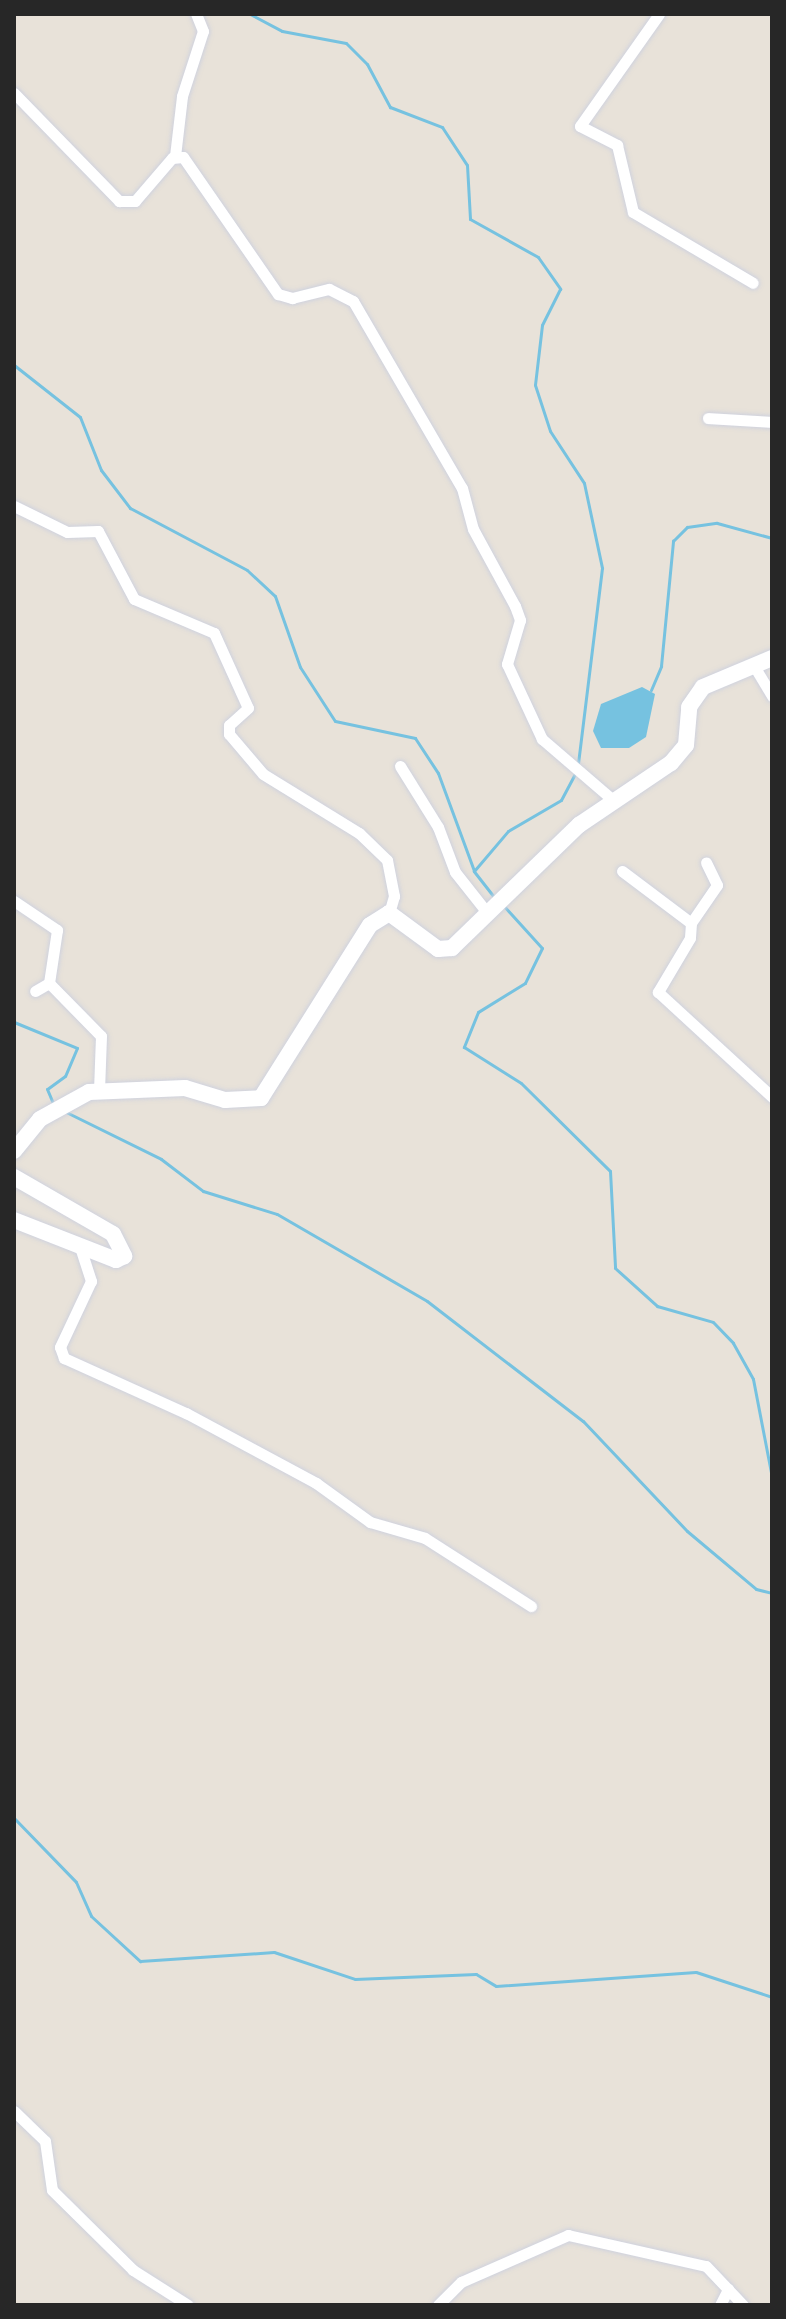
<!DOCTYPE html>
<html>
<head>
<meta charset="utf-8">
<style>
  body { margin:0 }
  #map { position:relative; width:786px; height:2319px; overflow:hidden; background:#e8e2d9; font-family:"Nunito Sans",sans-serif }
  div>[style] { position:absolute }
  .water>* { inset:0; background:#76c2e0 }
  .stream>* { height:3px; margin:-1.5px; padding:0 1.5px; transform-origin:1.5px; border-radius:1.5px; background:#76c2e0 }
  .roads { filter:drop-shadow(0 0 2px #cfd2de) drop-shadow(0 0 2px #cfd2de) }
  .street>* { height:11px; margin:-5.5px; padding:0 5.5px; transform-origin:5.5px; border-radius:5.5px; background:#fff }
  .secondary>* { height:16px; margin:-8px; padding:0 8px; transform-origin:8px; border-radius:8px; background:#fff }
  span { translate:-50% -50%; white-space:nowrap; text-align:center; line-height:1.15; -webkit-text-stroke:8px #fff; paint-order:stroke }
  .frame { position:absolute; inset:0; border:16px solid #272727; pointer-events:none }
</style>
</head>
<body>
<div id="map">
  <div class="water">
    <div style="clip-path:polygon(642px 687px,655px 694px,646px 737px,629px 748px,601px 748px,593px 731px,601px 704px)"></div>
  </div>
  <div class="stream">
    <div style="left:250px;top:14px;width:36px;rotate:28deg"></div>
    <div style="left:282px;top:31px;width:65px;rotate:10.6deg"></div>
    <div style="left:346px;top:43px;width:30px;rotate:45deg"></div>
    <div style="left:367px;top:64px;width:49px;rotate:61.9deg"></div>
    <div style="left:390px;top:107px;width:56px;rotate:21deg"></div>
    <div style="left:442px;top:127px;width:45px;rotate:56.7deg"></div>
    <div style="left:467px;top:165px;width:54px;rotate:86.8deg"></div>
    <div style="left:470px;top:219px;width:78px;rotate:29.2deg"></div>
    <div style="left:538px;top:257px;width:39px;rotate:55deg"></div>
    <div style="left:560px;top:289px;width:40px;rotate:116.6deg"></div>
    <div style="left:542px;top:325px;width:60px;rotate:96.7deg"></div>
    <div style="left:535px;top:385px;width:48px;rotate:71.9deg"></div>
    <div style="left:550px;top:431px;width:62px;rotate:56.8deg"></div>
    <div style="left:584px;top:483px;width:87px;rotate:78deg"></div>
    <div style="left:602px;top:568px;width:196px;rotate:97deg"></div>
    <div style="left:14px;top:365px;width:84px;rotate:38.2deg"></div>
    <div style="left:80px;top:417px;width:57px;rotate:68.4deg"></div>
    <div style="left:101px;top:470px;width:48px;rotate:52.7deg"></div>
    <div style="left:130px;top:508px;width:132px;rotate:27.9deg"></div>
    <div style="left:247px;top:570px;width:38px;rotate:43deg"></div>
    <div style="left:275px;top:596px;width:75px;rotate:70.6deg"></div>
    <div style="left:300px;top:667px;width:64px;rotate:57.1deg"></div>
    <div style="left:335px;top:721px;width:82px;rotate:12deg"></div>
    <div style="left:415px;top:738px;width:42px;rotate:56.7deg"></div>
    <div style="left:438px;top:773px;width:104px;rotate:69.8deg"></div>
    <div style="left:651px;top:690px;width:26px;rotate:-67deg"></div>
    <div style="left:661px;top:666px;width:126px;rotate:-84.5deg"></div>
    <div style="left:673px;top:541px;width:20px;rotate:-45deg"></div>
    <div style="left:687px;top:527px;width:30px;rotate:-8deg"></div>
    <div style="left:717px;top:523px;width:57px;rotate:15.3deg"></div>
    <div style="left:494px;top:897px;width:33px;rotate:-128deg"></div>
    <div style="left:474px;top:871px;width:52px;rotate:-49.6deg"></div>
    <div style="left:508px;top:831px;width:61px;rotate:-30.3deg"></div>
    <div style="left:561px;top:800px;width:30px;rotate:-62deg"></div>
    <div style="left:503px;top:905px;width:58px;rotate:47.8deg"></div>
    <div style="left:542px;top:948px;width:39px;rotate:116deg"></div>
    <div style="left:525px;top:983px;width:55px;rotate:148.3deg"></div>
    <div style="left:478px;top:1012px;width:38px;rotate:112deg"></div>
    <div style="left:464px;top:1047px;width:67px;rotate:32.3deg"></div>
    <div style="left:521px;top:1083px;width:125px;rotate:44.7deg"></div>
    <div style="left:610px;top:1171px;width:97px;rotate:87deg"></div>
    <div style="left:615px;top:1268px;width:57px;rotate:42.1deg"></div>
    <div style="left:657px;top:1306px;width:58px;rotate:15.9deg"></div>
    <div style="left:713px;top:1322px;width:29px;rotate:46deg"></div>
    <div style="left:733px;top:1343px;width:41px;rotate:60.9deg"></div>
    <div style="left:753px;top:1379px;width:101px;rotate:79.1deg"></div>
    <div style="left:14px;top:1022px;width:68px;rotate:22.4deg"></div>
    <div style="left:77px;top:1048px;width:30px;rotate:113deg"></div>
    <div style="left:65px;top:1076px;width:22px;rotate:144deg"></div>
    <div style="left:47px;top:1089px;width:15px;rotate:67deg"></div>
    <div style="left:66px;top:1112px;width:106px;rotate:26.3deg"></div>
    <div style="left:161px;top:1159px;width:53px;rotate:37.3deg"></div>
    <div style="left:203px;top:1191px;width:77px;rotate:17.3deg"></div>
    <div style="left:277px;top:1214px;width:173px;rotate:30.1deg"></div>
    <div style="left:427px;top:1301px;width:197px;rotate:37.6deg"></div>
    <div style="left:583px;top:1421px;width:151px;rotate:46.6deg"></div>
    <div style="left:687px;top:1531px;width:90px;rotate:40deg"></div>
    <div style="left:756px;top:1589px;width:16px;rotate:14deg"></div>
    <div style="left:14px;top:1818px;width:89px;rotate:45.9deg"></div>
    <div style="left:76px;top:1882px;width:37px;rotate:66deg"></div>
    <div style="left:91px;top:1916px;width:67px;rotate:42.6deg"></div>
    <div style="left:140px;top:1961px;width:134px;rotate:-3.8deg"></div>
    <div style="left:274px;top:1952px;width:85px;rotate:18.4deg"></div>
    <div style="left:355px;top:1979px;width:121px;rotate:-2.4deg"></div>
    <div style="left:476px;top:1974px;width:23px;rotate:31deg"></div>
    <div style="left:496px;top:1986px;width:200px;rotate:-4deg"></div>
    <div style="left:696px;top:1972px;width:80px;rotate:18.2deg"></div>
  </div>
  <div class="roads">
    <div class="street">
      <div style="left:659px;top:14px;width:137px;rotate:125.2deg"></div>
      <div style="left:580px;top:126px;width:42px;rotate:27.2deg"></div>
      <div style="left:617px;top:145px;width:69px;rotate:76.6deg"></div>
      <div style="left:633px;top:212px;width:139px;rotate:30.6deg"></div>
      <div style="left:14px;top:93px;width:151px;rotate:45.8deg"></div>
      <div style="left:119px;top:201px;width:16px"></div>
      <div style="left:135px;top:201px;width:57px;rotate:-49.3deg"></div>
      <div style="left:172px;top:158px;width:11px;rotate:-5deg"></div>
      <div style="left:183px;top:157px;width:167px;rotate:55.3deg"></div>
      <div style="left:278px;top:294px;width:15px;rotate:16deg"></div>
      <div style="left:292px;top:298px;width:38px;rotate:-14deg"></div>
      <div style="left:329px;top:289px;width:27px;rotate:27deg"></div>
      <div style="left:353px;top:301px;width:216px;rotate:59.8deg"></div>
      <div style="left:462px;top:488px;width:42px;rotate:75deg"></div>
      <div style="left:473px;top:529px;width:88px;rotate:61.4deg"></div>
      <div style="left:515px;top:606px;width:15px;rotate:70deg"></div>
      <div style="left:520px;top:620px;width:46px;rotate:106.5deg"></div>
      <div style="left:507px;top:664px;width:83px;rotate:65deg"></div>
      <div style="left:542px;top:739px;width:94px;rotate:40.7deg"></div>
      <div style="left:175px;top:156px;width:60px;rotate:-83.3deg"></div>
      <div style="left:182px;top:96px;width:68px;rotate:-72.1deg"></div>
      <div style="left:203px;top:31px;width:18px;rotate:-112deg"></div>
      <div style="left:708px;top:418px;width:64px;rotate:3.6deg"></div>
      <div style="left:14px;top:506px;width:59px;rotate:26.1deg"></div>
      <div style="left:67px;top:532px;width:31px;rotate:-2deg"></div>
      <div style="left:98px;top:531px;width:77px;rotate:62.1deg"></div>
      <div style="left:134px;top:599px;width:87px;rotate:23deg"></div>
      <div style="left:214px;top:633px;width:82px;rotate:65.6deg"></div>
      <div style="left:248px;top:708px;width:25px;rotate:138deg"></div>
      <div style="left:229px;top:725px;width:9px;rotate:90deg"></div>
      <div style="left:229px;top:734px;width:52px;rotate:49.6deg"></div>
      <div style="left:263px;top:774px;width:113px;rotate:31.6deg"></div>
      <div style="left:359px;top:833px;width:39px;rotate:44deg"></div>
      <div style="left:387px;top:860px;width:37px;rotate:79deg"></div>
      <div style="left:394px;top:896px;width:18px;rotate:106deg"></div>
      <div style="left:754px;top:666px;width:35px;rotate:59deg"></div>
      <div style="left:400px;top:766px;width:72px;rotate:58.1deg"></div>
      <div style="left:438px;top:827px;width:48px;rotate:69.3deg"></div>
      <div style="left:455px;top:872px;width:48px;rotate:51.7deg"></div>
      <div style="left:622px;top:871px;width:86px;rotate:37deg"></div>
      <div style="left:691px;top:923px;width:15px;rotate:94deg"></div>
      <div style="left:690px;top:938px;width:63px;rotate:120.7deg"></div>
      <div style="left:658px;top:992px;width:155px;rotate:42.6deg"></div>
      <div style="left:14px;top:901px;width:52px;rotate:34deg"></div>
      <div style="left:57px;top:930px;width:54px;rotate:98.6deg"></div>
      <div style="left:49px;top:983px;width:16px;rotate:150deg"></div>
      <div style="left:691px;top:923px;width:46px;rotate:-55.6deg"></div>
      <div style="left:717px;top:885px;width:25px;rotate:-116deg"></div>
      <div style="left:49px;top:983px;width:74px;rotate:45.5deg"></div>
      <div style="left:101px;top:1036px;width:54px;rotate:92.1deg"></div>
      <div style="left:80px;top:1247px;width:36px;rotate:72deg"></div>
      <div style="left:91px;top:1281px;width:73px;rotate:115.2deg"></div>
      <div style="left:60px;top:1347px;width:12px;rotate:70deg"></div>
      <div style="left:64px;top:1358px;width:134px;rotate:24.3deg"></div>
      <div style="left:186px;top:1413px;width:148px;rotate:28.3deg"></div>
      <div style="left:316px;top:1483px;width:67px;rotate:35.8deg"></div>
      <div style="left:370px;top:1522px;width:57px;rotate:16.2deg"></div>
      <div style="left:425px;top:1538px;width:126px;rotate:32.7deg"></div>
      <div style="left:14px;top:2111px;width:43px;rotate:44.1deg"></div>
      <div style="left:45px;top:2141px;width:49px;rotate:81.9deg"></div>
      <div style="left:52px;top:2190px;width:114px;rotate:44.6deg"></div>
      <div style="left:133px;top:2270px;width:65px;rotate:32.5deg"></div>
      <div style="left:438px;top:2305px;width:33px;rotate:-45deg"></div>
      <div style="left:461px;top:2282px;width:117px;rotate:-23.7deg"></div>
      <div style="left:568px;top:2235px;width:141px;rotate:12.7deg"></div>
      <div style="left:706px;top:2266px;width:54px;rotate:46.5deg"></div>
      <div style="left:720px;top:2305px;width:18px;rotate:-63deg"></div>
    </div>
    <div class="secondary">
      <div style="left:14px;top:1151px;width:41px;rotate:-50.9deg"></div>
      <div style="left:40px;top:1119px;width:56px;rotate:-28.9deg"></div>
      <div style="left:89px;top:1092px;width:96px;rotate:-2.4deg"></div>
      <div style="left:185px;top:1088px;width:42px;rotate:16.7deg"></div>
      <div style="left:225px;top:1100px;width:36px;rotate:-3deg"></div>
      <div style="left:261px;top:1098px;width:204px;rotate:-57.8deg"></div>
      <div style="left:370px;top:925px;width:22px;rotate:-32deg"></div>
      <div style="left:389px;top:913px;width:61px;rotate:36.3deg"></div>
      <div style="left:438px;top:949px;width:14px;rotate:-4deg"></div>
      <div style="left:452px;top:948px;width:177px;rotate:-44.1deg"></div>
      <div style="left:579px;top:825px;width:111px;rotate:-34deg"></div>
      <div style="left:671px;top:763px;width:23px;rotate:-50deg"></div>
      <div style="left:686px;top:745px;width:38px;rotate:-85deg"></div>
      <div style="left:689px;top:707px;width:24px;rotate:-55deg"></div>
      <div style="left:703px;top:687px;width:75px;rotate:-22.8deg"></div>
      <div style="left:14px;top:1177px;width:114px;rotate:29.9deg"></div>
      <div style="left:113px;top:1234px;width:25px;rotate:63deg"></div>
      <div style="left:124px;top:1256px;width:9px;rotate:153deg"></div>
      <div style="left:116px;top:1260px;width:110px;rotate:-158.6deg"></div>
    </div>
  </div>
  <div class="frame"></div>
</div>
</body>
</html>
